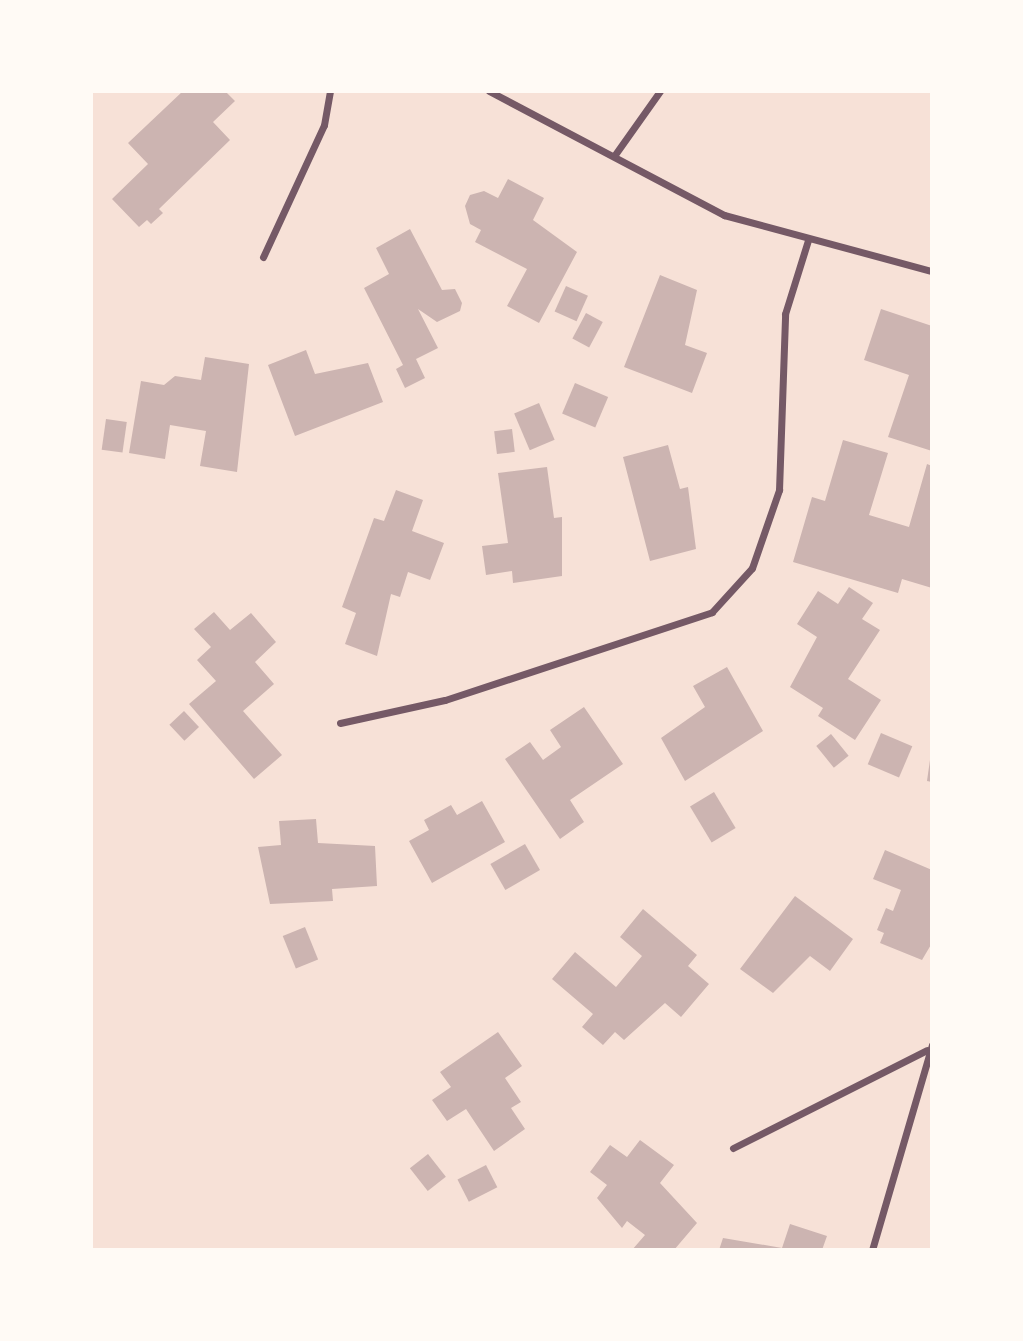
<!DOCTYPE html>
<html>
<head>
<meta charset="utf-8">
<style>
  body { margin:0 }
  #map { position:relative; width:1023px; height:1341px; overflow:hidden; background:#f7e1d7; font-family:Commissioner,sans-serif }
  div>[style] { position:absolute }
  .building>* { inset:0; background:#ccb4b1; transform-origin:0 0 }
  .minor>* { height:7px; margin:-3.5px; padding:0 3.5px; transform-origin:3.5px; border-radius:3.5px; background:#755966 }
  span { translate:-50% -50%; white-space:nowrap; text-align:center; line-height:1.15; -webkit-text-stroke:5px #fffaf5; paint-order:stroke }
  .frame { position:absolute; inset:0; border:93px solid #fffaf5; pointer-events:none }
</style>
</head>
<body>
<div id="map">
  <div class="building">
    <div style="clip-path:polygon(183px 91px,225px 91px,235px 101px,213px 122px,230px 140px,159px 209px,163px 213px,151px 224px,147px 220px,139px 227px,112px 199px,148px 164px,128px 143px)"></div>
    <div style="clip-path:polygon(508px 179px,544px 198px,533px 220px,577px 252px,539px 323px,507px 306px,527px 269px,475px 242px,481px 230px,470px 224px,465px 206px,470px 195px,484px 191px,498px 198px)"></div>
    <div style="clip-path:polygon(410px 229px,442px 290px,455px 289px,462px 303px,460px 311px,437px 322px,418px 309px,438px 348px,416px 359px,425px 378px,405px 388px,396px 369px,403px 365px,364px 288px,389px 274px,376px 248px)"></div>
    <div style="clip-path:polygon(660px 275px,697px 290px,685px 345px,707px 353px,692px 393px,624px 367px)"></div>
    <div style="left:566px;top:286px;width:24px;height:28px;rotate:24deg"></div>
    <div style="clip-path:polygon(881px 309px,932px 326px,932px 451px,888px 437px,909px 375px,864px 360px)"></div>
    <div style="left:586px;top:313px;width:19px;height:29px;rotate:28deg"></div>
    <div style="clip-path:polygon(306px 350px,315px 374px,368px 363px,383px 402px,295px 436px,268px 365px)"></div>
    <div style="clip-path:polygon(205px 357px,249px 364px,237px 472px,200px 466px,206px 431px,170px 425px,165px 459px,129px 453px,141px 381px,164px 385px,175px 376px,201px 380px)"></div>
    <div style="left:575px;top:383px;width:36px;height:33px;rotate:23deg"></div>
    <div style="left:539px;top:403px;width:40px;height:27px;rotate:67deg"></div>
    <div style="left:106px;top:419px;width:21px;height:31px;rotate:8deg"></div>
    <div style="left:512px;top:429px;width:23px;height:18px;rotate:83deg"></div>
    <div style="clip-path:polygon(843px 440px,888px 453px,869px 515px,909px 527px,927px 464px,932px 466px,932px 588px,902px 579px,898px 593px,793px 562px,812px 497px,825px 501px)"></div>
    <div style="clip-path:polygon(668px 445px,680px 489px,688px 487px,696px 549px,650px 561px,623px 457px)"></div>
    <div style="clip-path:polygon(547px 467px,554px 518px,562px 517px,562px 576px,513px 583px,512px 571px,486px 575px,482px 546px,508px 543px,498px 473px)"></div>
    <div style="clip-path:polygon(396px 490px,423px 500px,412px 531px,444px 543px,430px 580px,408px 572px,400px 597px,391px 594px,377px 656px,345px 644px,356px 613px,342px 607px,374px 518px,384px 521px)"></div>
    <div style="clip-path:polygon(849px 587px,873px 603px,862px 619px,880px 630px,848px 679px,881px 700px,855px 740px,818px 716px,823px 708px,790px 687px,817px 637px,797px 624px,818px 591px,838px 604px)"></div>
    <div style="clip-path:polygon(214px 612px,230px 630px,251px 613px,276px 642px,255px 662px,274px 684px,243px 711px,282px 755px,254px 779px,189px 704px,216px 681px,197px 660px,211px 647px,194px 629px)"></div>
    <div style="clip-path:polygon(727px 667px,763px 731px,685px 781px,661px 738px,705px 707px,693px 686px)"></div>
    <div style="clip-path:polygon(584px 707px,623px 764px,570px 800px,584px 822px,560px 839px,505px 759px,530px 742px,543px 760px,561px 747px,550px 730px)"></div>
    <div style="left:184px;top:711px;width:22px;height:20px;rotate:47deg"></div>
    <div style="left:881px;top:733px;width:34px;height:34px;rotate:23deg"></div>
    <div style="left:831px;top:734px;width:28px;height:19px;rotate:51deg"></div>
    <div style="clip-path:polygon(930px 760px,932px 760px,932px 782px,927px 781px)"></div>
    <div style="left:714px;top:792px;width:42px;height:28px;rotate:59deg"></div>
    <div style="clip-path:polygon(482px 801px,505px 842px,432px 883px,409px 841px,429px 830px,424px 820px,451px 805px,457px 815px)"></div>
    <div style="clip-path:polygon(316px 819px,318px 843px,375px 846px,377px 886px,332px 889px,333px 901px,270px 904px,258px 847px,281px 845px,279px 821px)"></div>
    <div style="left:525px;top:844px;width:30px;height:40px;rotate:60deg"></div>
    <div style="clip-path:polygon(885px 850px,932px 870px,932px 943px,922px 960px,880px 943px,884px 933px,877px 930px,886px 908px,893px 911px,901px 890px,873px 879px)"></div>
    <div style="clip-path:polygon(795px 896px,853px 939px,830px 971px,810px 956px,773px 993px,740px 969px)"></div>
    <div style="clip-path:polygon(643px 909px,697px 955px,688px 966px,709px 984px,681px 1017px,665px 1003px,624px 1040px,615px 1032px,603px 1045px,582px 1027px,593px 1014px,552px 979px,575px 952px,616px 987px,642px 956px,620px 937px)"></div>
    <div style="left:305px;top:927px;width:35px;height:24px;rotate:68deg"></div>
    <div style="clip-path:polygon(498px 1032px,522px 1066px,505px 1078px,521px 1102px,511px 1108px,525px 1129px,494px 1151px,466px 1109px,447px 1121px,432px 1100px,451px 1087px,440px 1072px)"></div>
    <div style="clip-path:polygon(640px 1140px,674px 1165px,660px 1183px,697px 1223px,674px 1250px,632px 1250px,645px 1235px,627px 1221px,622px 1228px,597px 1198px,607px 1185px,590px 1172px,610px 1145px,627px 1157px)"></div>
    <div style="left:428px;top:1154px;width:29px;height:23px;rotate:52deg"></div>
    <div style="left:486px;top:1165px;width:25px;height:32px;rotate:63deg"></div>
    <div style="clip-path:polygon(790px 1224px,827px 1236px,822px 1250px,719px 1250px,723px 1238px,782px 1248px)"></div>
  </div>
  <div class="minor">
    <div style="left:489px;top:91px;width:266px;rotate:27.8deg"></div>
    <div style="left:724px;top:215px;width:215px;rotate:15.1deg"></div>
    <div style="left:614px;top:156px;width:80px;rotate:-54.7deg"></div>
    <div style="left:263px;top:257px;width:145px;rotate:-65.2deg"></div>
    <div style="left:324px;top:125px;width:35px;rotate:-80deg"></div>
    <div style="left:340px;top:723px;width:107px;rotate:-12.4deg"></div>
    <div style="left:445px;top:700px;width:281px;rotate:-18.2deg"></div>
    <div style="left:712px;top:612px;width:59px;rotate:-47.7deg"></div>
    <div style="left:752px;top:568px;width:83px;rotate:-70.9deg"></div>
    <div style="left:779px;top:490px;width:176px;rotate:-88deg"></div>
    <div style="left:785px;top:314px;width:77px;rotate:-72.7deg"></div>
    <div style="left:733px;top:1148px;width:217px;rotate:-26.8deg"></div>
    <div style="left:872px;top:1250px;width:214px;rotate:-73.7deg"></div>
  </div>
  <div class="frame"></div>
</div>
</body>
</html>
